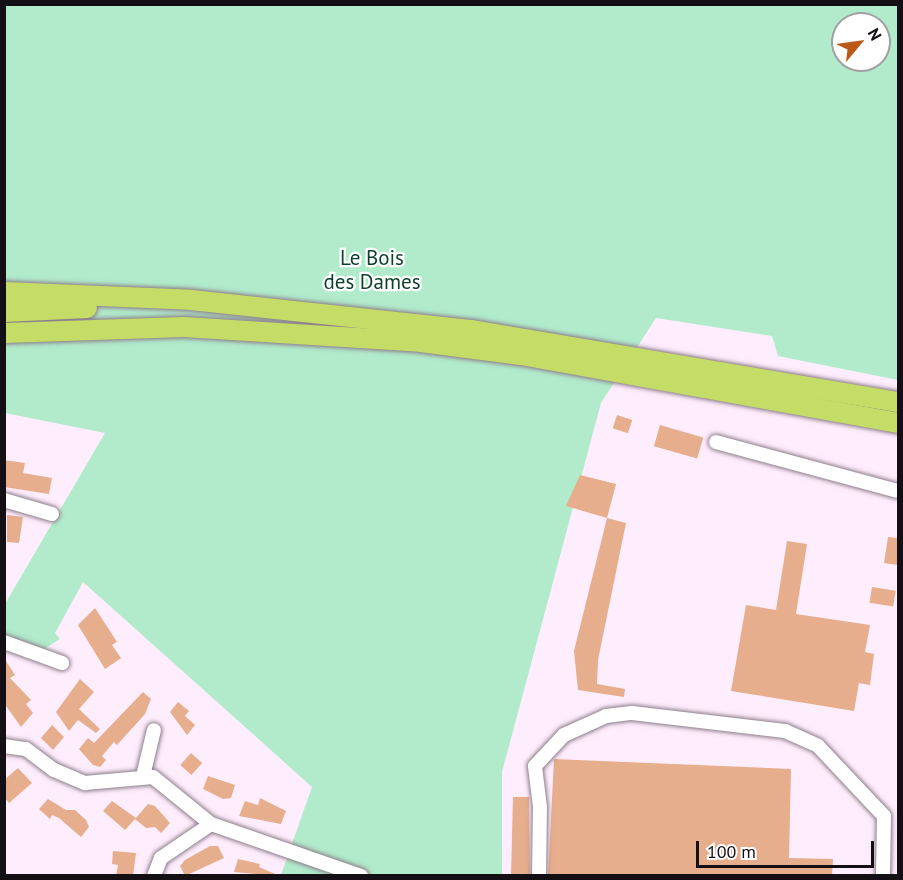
<!DOCTYPE html>
<html>
<head>
<meta charset="utf-8">
<style>
  body { margin:0 }
  #map { position:relative; width:903px; height:880px; overflow:hidden; background:#feedfc; font-family:"PT Sans",sans-serif }
  div>[style] { position:absolute }
  .green>* { inset:0; background:#b1ebcb }
  .building>* { inset:0; background:#e6ae8d; transform-origin:0 0 }
  .roads { filter:drop-shadow(0 0 2px #8d7e8b) drop-shadow(0 0 2px #8d7e8b) }
  .minor>* { height:14px; margin:-7px; padding:0 7px; transform-origin:7px; border-radius:7px; background:#fff }
  .highway>* { height:20px; margin:-10px; padding:0 10px; transform-origin:10px; border-radius:10px; background:#c5dd66 }
  span { translate:-50% -50%; white-space:nowrap; text-align:center; line-height:1.15; -webkit-text-stroke:4.5px #fff; paint-order:stroke }
  .park-label { font-size:21px; color:#0c3f29 }
  .frame { position:absolute; inset:0; border:6px solid #140f14; pointer-events:none }
  .north { position:absolute; left:831px; top:12px; width:60px; height:60px; box-sizing:border-box; background:#fff; border:2px solid #a19fa1; border-radius:50%; rotate:61deg; font-size:16px; font-weight:700; line-height:24px; text-align:center; color:#140f14 }
  .north::after { content:''; display:block; margin:auto; width:21px; height:27px; background:#ba5a18; clip-path:polygon(50% 0,100% 100%,50% 72%,0 100%) }
  .scale { position:absolute; left:696px; top:841px; width:178px; height:27px; box-sizing:border-box; border:3px solid #140f14; border-top:0; padding-left:8px; font-size:18px; line-height:21px; white-space:nowrap; color:#140f14; -webkit-text-stroke:4px #fff; paint-order:stroke }
</style>
</head>
<body>
<div id="map">
  <div class="green">
    <div style="clip-path:polygon(evenodd,4px 5px,898px 5px,898px 380px,778px 356px,772px 336px,656px 318px,601px 403px,502px 772px,502px 875px,281px 875px,312px 787px,83px 582px,55px 633px,60px 639px,41px 651px,5px 637px,5px 604px,105px 433px,5px 413px,4px 5px,843px 24px,879px 24px,879px 60px,843px 60px,843px 24px)"></div>
  </div>
  <div class="building">
    <div style="left:617px;top:415px;width:16px;height:14px;rotate:18deg"></div>
    <div style="left:660px;top:425px;width:45px;height:22px;rotate:16deg"></div>
    <div style="clip-path:polygon(4px 460px,25px 463px,23px 473px,52px 478px,49px 494px,4px 487px)"></div>
    <div style="clip-path:polygon(580px 475px,616px 484px,607px 518px,566px 506px)"></div>
    <div style="clip-path:polygon(7px 515px,23px 517px,19px 543px,7px 542px)"></div>
    <div style="clip-path:polygon(607px 518px,626px 523px,598px 660px,597px 684px,625px 689px,624px 697px,578px 690px,574px 651px)"></div>
    <div style="clip-path:polygon(888px 537px,898px 538px,898px 565px,884px 563px)"></div>
    <div style="clip-path:polygon(787px 541px,807px 544px,796px 614px,870px 625px,865px 652px,874px 654px,870px 685px,859px 683px,854px 711px,731px 691px,746px 605px,776px 610px)"></div>
    <div style="left:872px;top:587px;width:24px;height:16px;rotate:9deg"></div>
    <div style="clip-path:polygon(95px 608px,117px 642px,112px 645px,121px 658px,105px 669px,78px 625px)"></div>
    <div style="clip-path:polygon(4px 658px,15px 675px,10px 678px,31px 700px,26px 704px,33px 713px,21px 727px,4px 703px)"></div>
    <div style="clip-path:polygon(80px 679px,94px 692px,79px 709px,100px 729px,96px 733px,78px 720px,69px 731px,56px 712px)"></div>
    <div style="clip-path:polygon(143px 692px,151px 699px,145px 714px,117px 745px,114px 742px,102px 756px,106px 760px,100px 767px,93px 765px,79px 749px,88px 738px,94px 743px)"></div>
    <div style="clip-path:polygon(178px 702px,189px 711px,185px 716px,195px 725px,187px 735px,170px 712px)"></div>
    <div style="clip-path:polygon(52px 725px,64px 737px,53px 750px,41px 738px)"></div>
    <div style="left:191px;top:753px;width:15px;height:16px;rotate:42deg"></div>
    <div style="clip-path:polygon(554px 759px,791px 769px,789px 858px,833px 859px,832px 876px,548px 876px)"></div>
    <div style="clip-path:polygon(18px 768px,32px 783px,9px 803px,4px 797px,4px 780px)"></div>
    <div style="clip-path:polygon(208px 776px,235px 785px,231px 798px,223px 799px,203px 789px)"></div>
    <div style="clip-path:polygon(513px 797px,529px 797px,530px 876px,511px 876px)"></div>
    <div style="clip-path:polygon(260px 798px,286px 811px,281px 824px,239px 816px,245px 801px,258px 805px)"></div>
    <div style="clip-path:polygon(48px 799px,66px 810px,75px 810px,86px 820px,89px 827px,81px 837px,59px 818px,52px 815px,50px 819px,39px 809px)"></div>
    <div style="clip-path:polygon(112px 801px,136px 818px,148px 804px,155px 806px,170px 823px,161px 833px,155px 827px,146px 828px,135px 819px,125px 830px,103px 811px)"></div>
    <div style="clip-path:polygon(210px 846px,218px 846px,224px 858px,185px 876px,180px 866px,185px 860px)"></div>
    <div style="clip-path:polygon(113px 851px,136px 853px,133px 876px,116px 876px,118px 865px,112px 864px)"></div>
    <div style="clip-path:polygon(238px 859px,260px 864px,259px 867px,280px 876px,234px 872px)"></div>
  </div>
  <div class="roads">
    <div class="minor">
      <div style="left:716px;top:442px;width:188px;rotate:15.1deg"></div>
      <div style="left:4px;top:500px;width:50px;rotate:16.3deg"></div>
      <div style="left:4px;top:642px;width:62px;rotate:19.9deg"></div>
      <div style="left:4px;top:746px;width:22px;rotate:8deg"></div>
      <div style="left:26px;top:749px;width:35px;rotate:37deg"></div>
      <div style="left:54px;top:770px;width:34px;rotate:23deg"></div>
      <div style="left:85px;top:783px;width:68px;rotate:-5deg"></div>
      <div style="left:153px;top:777px;width:75px;rotate:39deg"></div>
      <div style="left:143px;top:776px;width:47px;rotate:-76.6deg"></div>
      <div style="left:154px;top:876px;width:19px;rotate:-69deg"></div>
      <div style="left:161px;top:858px;width:60px;rotate:-34.2deg"></div>
      <div style="left:211px;top:824px;width:159px;rotate:19.1deg"></div>
      <div style="left:539px;top:876px;width:69px;rotate:-89.2deg"></div>
      <div style="left:540px;top:807px;width:41px;rotate:-97deg"></div>
      <div style="left:535px;top:766px;width:42px;rotate:-46.9deg"></div>
      <div style="left:564px;top:735px;width:46px;rotate:-24.3deg"></div>
      <div style="left:606px;top:716px;width:26px;rotate:-7deg"></div>
      <div style="left:632px;top:713px;width:154px;rotate:6.7deg"></div>
      <div style="left:785px;top:731px;width:36px;rotate:24deg"></div>
      <div style="left:818px;top:746px;width:96px;rotate:46.7deg"></div>
      <div style="left:884px;top:816px;width:60px;rotate:91deg"></div>
    </div>
    <div class="highway">
      <div style="left:4px;top:292px;width:187px;rotate:2.4deg"></div>
      <div style="left:191px;top:300px;width:283px;rotate:6.1deg"></div>
      <div style="left:472px;top:330px;width:432px;rotate:9.6deg"></div>
      <div style="left:4px;top:312px;width:83px;rotate:-2.8deg"></div>
      <div style="left:4px;top:333px;width:180px;rotate:-1.9deg"></div>
      <div style="left:184px;top:327px;width:237px;rotate:3.6deg"></div>
      <div style="left:421px;top:342px;width:101px;rotate:7.4deg"></div>
      <div style="left:521px;top:355px;width:383px;rotate:10.2deg"></div>
    </div>
  </div>
  <div class="park-label">
    <span style="left:372px;top:270px">Le Bois<br>des Dames</span>
  </div>
  <div class="frame"></div>
  <div class="north">N</div>
  <div class="scale">100 m</div>
</div>
</body>
</html>
